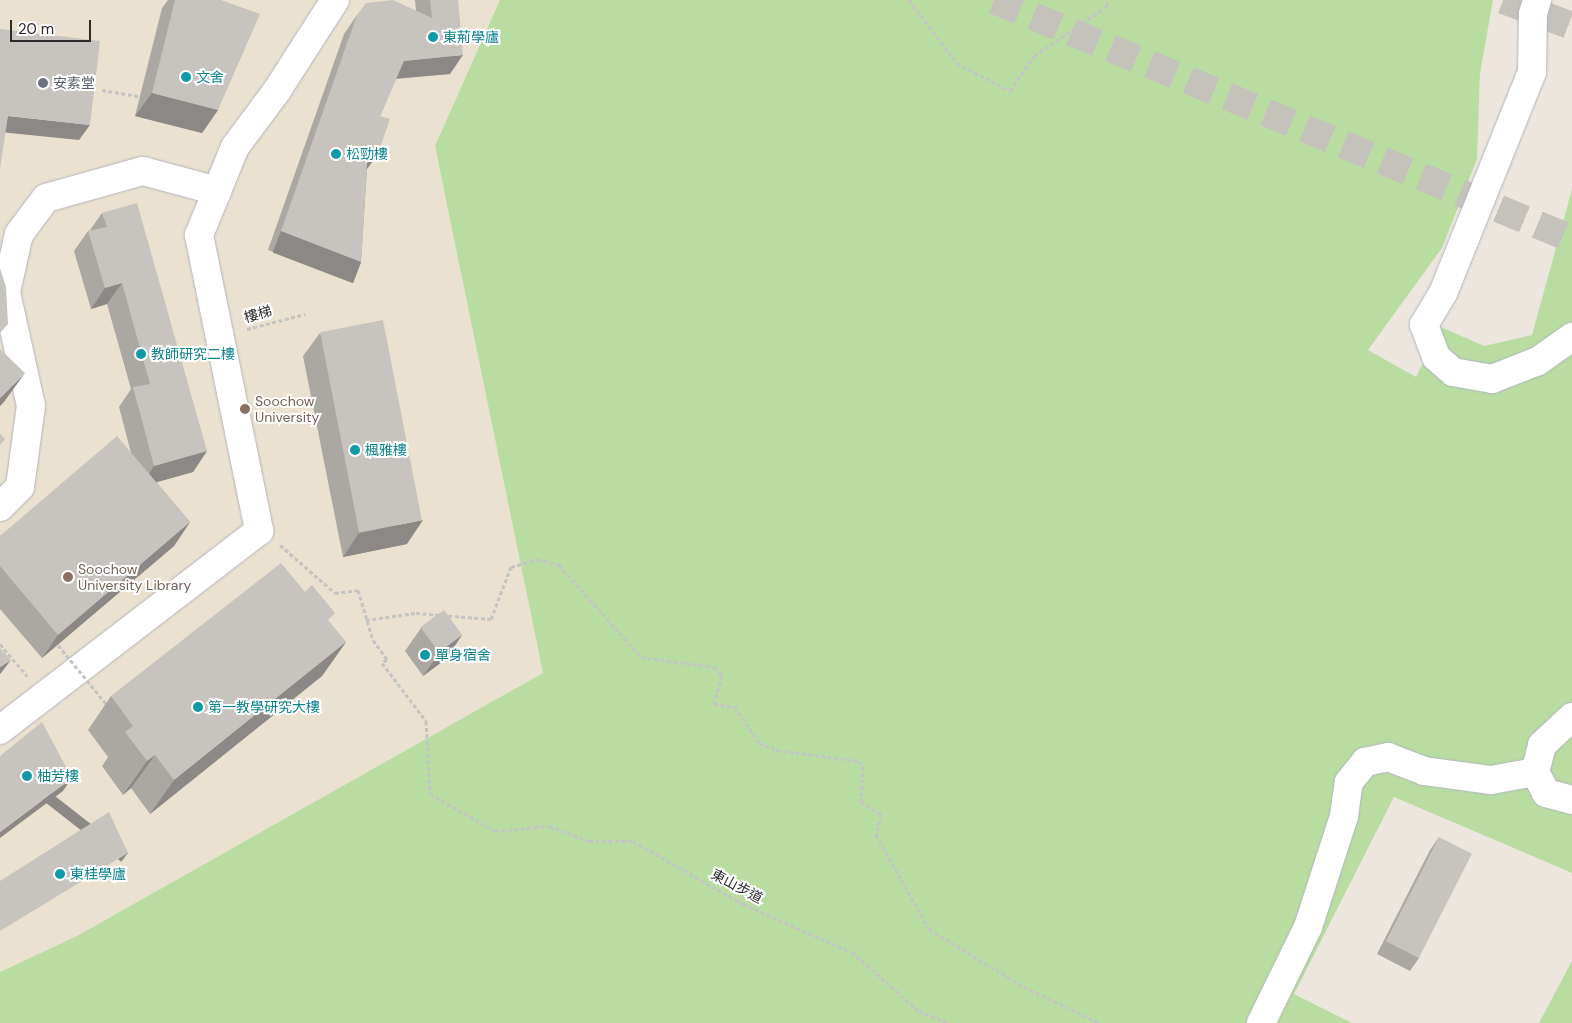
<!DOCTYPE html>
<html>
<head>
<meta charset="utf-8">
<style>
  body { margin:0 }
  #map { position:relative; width:1572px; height:1023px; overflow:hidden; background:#ece6df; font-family:"DM Sans","Noto Sans TC",sans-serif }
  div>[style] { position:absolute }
  .education>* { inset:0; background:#ebe1d0 }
  .green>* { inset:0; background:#b9dda1 }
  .major-tunnel>* { height:28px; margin-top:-14px; transform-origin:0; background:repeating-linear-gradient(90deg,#c5c1bb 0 28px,transparent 0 42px) }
  .path>* { height:3px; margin-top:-1.5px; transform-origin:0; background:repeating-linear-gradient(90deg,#c4c4c4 0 4px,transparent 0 6.5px) }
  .roads { filter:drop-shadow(0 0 1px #b2b5bd) drop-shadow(0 0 1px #b2b5bd) }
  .minor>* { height:28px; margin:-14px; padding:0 14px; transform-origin:14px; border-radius:14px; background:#fff }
  .path-bridge>* { height:3px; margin-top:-1.5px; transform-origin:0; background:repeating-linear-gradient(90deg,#c4c4c4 0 4px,transparent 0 6.5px) }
  .wall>* { inset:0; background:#aba8a3 }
  .shaded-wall>* { inset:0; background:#8b8885; transform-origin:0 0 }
  .building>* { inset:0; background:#c7c3be; transform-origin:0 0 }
  .dots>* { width:14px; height:14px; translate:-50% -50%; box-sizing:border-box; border:2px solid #fff; border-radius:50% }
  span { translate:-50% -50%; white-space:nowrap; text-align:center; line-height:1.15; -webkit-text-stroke:4px #fff; paint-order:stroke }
  .culture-label { font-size:14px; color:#0d838f }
  .left { translate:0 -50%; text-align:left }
  .worship-label { font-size:14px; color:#5b616d }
  .street-label { font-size:14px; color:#2b2b2b }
  .education-label { font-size:14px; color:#785e54 }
  .scale { position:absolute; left:10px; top:20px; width:81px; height:22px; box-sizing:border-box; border:2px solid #2b2b2b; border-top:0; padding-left:6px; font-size:15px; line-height:18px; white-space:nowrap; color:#2b2b2b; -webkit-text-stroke:4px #fff; paint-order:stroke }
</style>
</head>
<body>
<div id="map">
  <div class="education">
    <div style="clip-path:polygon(0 0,500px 0,435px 146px,543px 673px,77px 936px,0 972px)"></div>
  </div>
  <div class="green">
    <div style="clip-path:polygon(500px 0,1493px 0,1480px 73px,1477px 159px,1442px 248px,1368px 350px,1416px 377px,1441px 327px,1484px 346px,1532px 335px,1572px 189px,1572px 873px,1394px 797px,1294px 994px,1352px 1023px,0 1023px,0 972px,77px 936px,543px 673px,435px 146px)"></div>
    <div style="clip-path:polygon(1572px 961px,1572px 1023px,1539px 1023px)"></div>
  </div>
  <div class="major-tunnel">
    <div style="left:994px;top:0;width:625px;rotate:22.46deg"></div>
    <div style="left:1503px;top:0;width:74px;rotate:20.6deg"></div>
  </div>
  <div class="path">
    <div style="left:909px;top:0;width:79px;rotate:52.7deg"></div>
    <div style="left:957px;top:63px;width:60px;rotate:27.8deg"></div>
    <div style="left:1010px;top:91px;width:42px;rotate:-55.6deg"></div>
    <div style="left:1034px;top:56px;width:90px;rotate:-34.6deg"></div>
    <div style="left:1108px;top:5px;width:5px;rotate:-112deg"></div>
    <div style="left:102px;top:90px;width:42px;rotate:9.7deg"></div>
    <div style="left:247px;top:329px;width:60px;rotate:-14.5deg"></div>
    <div style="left:280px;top:545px;width:73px;rotate:41.1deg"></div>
    <div style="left:335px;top:593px;width:23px;rotate:-7deg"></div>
    <div style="left:358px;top:590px;width:52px;rotate:73.3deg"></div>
    <div style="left:373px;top:640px;width:24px;rotate:54deg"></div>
    <div style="left:387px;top:659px;width:6px;rotate:141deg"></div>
    <div style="left:382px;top:663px;width:73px;rotate:52.8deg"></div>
    <div style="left:426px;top:721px;width:73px;rotate:86.9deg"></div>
    <div style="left:430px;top:794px;width:75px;rotate:29.6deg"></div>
    <div style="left:495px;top:831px;width:54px;rotate:-5.3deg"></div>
    <div style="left:549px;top:826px;width:43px;rotate:20.6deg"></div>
    <div style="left:589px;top:841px;width:44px"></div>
    <div style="left:633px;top:841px;width:127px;rotate:29.8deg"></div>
    <div style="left:743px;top:904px;width:119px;rotate:23.8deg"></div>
    <div style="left:852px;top:952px;width:89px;rotate:41.4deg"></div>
    <div style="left:919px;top:1011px;width:31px;rotate:22deg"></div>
    <div style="left:366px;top:620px;width:50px;rotate:-8deg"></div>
    <div style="left:416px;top:613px;width:75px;rotate:4.6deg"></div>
    <div style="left:491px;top:619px;width:56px;rotate:-69deg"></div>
    <div style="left:511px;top:567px;width:27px;rotate:-17deg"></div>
    <div style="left:537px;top:559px;width:23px;rotate:15deg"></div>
    <div style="left:559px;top:565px;width:123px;rotate:48.3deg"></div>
    <div style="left:641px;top:657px;width:74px;rotate:7.8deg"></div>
    <div style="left:714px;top:667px;width:11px;rotate:45deg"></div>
    <div style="left:722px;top:675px;width:30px;rotate:105deg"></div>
    <div style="left:714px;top:704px;width:21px;rotate:8deg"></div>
    <div style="left:735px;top:707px;width:43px;rotate:56.3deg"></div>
    <div style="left:759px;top:743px;width:18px;rotate:22deg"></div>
    <div style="left:776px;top:750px;width:83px;rotate:7.6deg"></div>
    <div style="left:858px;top:761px;width:7px;rotate:45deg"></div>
    <div style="left:863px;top:766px;width:36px;rotate:93deg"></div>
    <div style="left:861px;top:802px;width:23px;rotate:31deg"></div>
    <div style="left:881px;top:814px;width:22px;rotate:103deg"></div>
    <div style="left:876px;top:835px;width:108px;rotate:60.6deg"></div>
    <div style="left:929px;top:929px;width:111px;rotate:31.4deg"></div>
    <div style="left:1024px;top:987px;width:84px;rotate:25.3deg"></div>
    <div style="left:0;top:644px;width:42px;rotate:49.8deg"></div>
  </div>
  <div class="roads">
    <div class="minor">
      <div style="left:1537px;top:0;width:15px;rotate:106deg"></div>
      <div style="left:1533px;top:14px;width:58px;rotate:91deg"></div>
      <div style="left:1532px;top:72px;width:238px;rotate:111.9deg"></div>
      <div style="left:1443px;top:293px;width:37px;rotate:121deg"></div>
      <div style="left:1424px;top:325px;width:34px;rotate:69deg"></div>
      <div style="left:1436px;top:357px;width:23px;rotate:41deg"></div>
      <div style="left:1453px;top:372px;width:40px;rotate:10deg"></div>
      <div style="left:1492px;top:379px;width:49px;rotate:-21.4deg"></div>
      <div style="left:1538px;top:361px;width:42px;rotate:-35.2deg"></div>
      <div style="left:217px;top:191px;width:48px;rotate:-67.8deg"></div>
      <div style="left:235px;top:147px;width:69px;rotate:-53.3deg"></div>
      <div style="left:276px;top:92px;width:109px;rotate:-57.3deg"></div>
      <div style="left:0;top:507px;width:28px;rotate:-45deg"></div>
      <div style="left:20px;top:487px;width:82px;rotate:-82.3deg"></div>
      <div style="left:31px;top:406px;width:117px;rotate:-102.4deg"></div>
      <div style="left:6px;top:292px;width:59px;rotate:-77.4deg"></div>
      <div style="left:19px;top:234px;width:45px;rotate:-53.1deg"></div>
      <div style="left:46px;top:198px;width:101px;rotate:-15.6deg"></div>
      <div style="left:143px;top:171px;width:77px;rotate:15.1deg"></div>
      <div style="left:217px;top:191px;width:48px;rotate:112.2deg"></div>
      <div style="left:199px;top:235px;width:302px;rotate:78.5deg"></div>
      <div style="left:259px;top:531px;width:327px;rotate:142.5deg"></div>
      <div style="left:1535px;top:772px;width:28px;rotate:-75deg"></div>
      <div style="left:1542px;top:745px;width:41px;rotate:-43deg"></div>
      <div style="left:1535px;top:772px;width:24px;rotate:62deg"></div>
      <div style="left:1546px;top:793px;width:27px;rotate:15deg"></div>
      <div style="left:1261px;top:1023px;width:107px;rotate:-63.9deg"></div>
      <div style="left:1308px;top:927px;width:117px;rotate:-72deg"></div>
      <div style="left:1344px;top:816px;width:34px;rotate:-82deg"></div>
      <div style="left:1349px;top:782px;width:26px;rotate:-51deg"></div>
      <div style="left:1365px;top:762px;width:24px;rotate:-12deg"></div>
      <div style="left:1388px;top:757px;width:39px;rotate:21deg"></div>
      <div style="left:1424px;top:771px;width:68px;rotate:7.7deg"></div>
      <div style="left:1491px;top:780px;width:45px;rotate:-10.3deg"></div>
    </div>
  </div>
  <div class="path-bridge">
    <div style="left:58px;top:645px;width:79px;rotate:50.7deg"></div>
  </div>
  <div class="wall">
    <div style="clip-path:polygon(168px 0,221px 0,218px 110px,202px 133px,135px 116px,162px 8px)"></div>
    <div style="clip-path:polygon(415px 0,458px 0,450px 74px,396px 79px,380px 116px,378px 154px,367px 169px,361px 262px,348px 281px,268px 250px,344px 34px,357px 15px,416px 11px)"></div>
    <div style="clip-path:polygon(102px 213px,207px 451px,193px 472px,156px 482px,190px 522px,174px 546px,42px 658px,0 609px,0 536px,131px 453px,119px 407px,131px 389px,107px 304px,91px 309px,74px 251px,88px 231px,90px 230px)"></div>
    <div style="clip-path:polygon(320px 333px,407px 544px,343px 557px,303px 356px)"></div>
    <div style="clip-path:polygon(329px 622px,346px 642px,322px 676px,150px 814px,131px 788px,123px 795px,102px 766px,108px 757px,88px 730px,111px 696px)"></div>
    <div style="clip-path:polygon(421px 628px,462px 635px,446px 659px,423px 676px,405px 651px)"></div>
    <div style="clip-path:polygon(1439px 837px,1419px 958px,1410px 971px,1377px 954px,1430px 850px)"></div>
  </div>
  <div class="shaded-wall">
    <div style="clip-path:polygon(463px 55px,450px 74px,390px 79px,404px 61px)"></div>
    <div style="clip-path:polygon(152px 93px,218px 110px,202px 133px,135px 116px)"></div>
    <div style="clip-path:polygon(8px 116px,90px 125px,79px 140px,0 132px)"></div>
    <div style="clip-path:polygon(368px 150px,378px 154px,364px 173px)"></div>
    <div style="left:281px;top:231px;width:86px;height:23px;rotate:21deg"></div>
    <div style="clip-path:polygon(122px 283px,107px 304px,91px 309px,105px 288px)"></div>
    <div style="clip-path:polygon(25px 373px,4px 402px,0 406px,0 398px)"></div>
    <div style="clip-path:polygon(207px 451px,193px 472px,140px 487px,154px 466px)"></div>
    <div style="clip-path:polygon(423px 520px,407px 544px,343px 557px,359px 533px)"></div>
    <div style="clip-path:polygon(190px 522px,174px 546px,42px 658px,58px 635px)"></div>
    <div style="clip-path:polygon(462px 635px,446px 659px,423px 676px,440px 652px)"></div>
    <div style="clip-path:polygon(346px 642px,322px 676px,150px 814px,174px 780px)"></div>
    <div style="clip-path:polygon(11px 660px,1px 673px,0 674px,0 667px)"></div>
    <div style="clip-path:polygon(155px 755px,131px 788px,123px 795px,147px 761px)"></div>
    <div style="clip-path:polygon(72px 778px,63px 791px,0 838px,0 832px)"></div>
    <div style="left:128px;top:853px;width:11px;height:150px;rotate:128deg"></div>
  </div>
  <div class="building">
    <div style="clip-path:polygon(175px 0,221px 0,260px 14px,218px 110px,152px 93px)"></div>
    <div style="clip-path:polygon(393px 0,432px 18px,430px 0,458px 0,463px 55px,404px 61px,380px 116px,390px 119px,378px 154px,368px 150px,361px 262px,281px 231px,357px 15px,366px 3px)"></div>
    <div style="clip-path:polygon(0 29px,100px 41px,90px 125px,8px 116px,0 169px)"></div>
    <div style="clip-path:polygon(137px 203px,207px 451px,154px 466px,133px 387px,150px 384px,122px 283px,105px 288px,88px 231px,107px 227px,102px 213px)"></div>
    <div style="clip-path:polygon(0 268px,6px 287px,8px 324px,0 333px)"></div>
    <div style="left:383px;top:320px;width:204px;height:64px;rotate:79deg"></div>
    <div style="clip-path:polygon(0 349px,25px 373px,0 398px)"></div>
    <div style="clip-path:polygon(0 434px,5px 439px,0 445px)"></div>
    <div style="clip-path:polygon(117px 436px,190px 522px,58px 635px,0 566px,0 536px)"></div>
    <div style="clip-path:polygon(281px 563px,305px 592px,312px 585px,335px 613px,328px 620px,346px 642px,174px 780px,155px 755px,147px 761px,125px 732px,133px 726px,111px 696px)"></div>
    <div style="left:444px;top:610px;width:31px;height:29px;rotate:54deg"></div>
    <div style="clip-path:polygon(0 648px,11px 660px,0 667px)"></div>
    <div style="clip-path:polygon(42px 722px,72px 778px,0 832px,0 756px)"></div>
    <div style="clip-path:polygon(109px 812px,128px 853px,0 931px,0 881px)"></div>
    <div style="left:1439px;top:837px;width:37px;height:117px;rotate:27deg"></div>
  </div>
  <div class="dots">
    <div style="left:433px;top:37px;background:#0f9aa8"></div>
    <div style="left:186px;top:77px;background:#0f9aa8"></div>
    <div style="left:43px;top:83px;background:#6b7280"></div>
    <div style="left:336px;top:154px;background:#0f9aa8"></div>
    <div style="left:141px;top:354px;background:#0f9aa8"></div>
    <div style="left:245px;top:409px;background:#8d6e63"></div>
    <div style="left:355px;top:450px;background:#0f9aa8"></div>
    <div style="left:68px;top:577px;background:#8d6e63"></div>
    <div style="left:425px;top:655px;background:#0f9aa8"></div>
    <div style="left:198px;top:707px;background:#0f9aa8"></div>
    <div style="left:27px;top:776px;background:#0f9aa8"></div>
    <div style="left:60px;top:874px;background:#0f9aa8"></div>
  </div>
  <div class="culture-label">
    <span class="left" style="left:443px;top:37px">東荊學廬</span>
    <span class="left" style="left:196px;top:77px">文舍</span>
    <span class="left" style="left:346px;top:154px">松勁樓</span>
    <span class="left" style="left:151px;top:354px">教師研究二樓</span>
    <span class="left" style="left:365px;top:450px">楓雅樓</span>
    <span class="left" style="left:435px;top:655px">單身宿舍</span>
    <span class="left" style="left:208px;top:707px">第一教學研究大樓</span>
    <span class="left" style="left:37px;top:776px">柚芳樓</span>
    <span class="left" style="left:70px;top:874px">東桂學廬</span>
  </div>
  <div class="worship-label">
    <span class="left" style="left:53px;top:83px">安素堂</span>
  </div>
  <div class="street-label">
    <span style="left:258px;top:314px;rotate:-15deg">樓梯</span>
    <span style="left:737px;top:886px;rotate:28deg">東山步道</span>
  </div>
  <div class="education-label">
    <span class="left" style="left:255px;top:409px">Soochow<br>University</span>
    <span class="left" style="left:78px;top:577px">Soochow<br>University Library</span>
  </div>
  <div class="scale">20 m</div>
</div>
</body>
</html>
